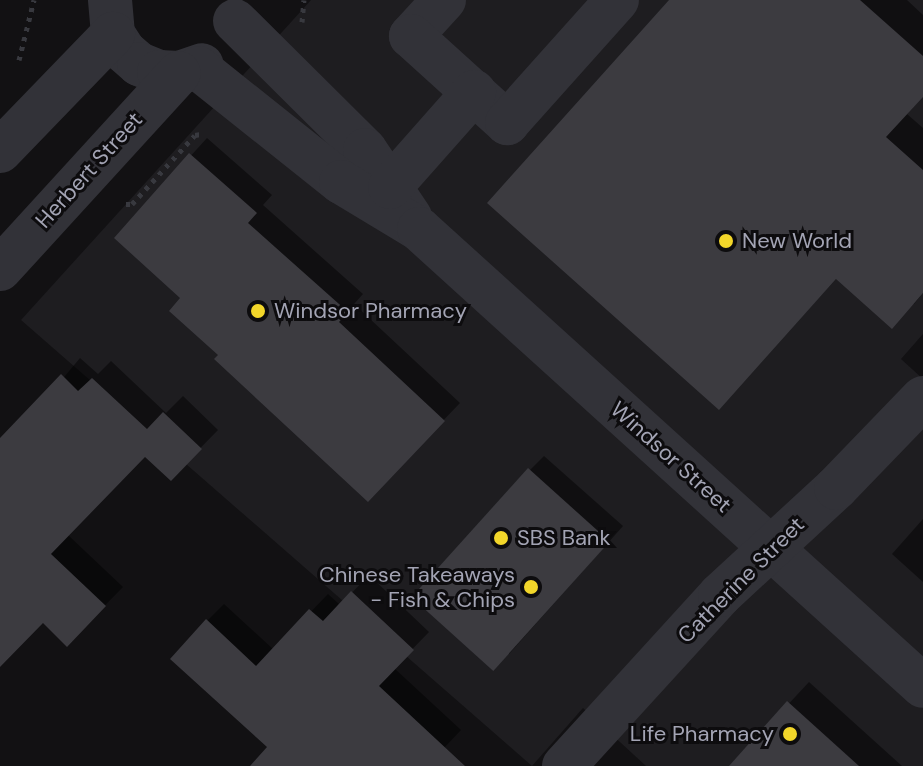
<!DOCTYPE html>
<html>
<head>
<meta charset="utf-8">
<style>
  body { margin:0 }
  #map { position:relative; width:923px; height:766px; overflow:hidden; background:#121113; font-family:"DM Sans",sans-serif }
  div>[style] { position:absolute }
  .built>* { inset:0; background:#1e1d20 }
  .shadow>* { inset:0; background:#0007 }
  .building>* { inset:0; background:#3c3b40; transform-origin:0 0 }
  .path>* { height:5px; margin-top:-2.5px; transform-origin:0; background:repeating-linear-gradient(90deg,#38393f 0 4px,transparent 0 10px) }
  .minor>* { height:44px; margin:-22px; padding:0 22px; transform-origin:22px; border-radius:22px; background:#323238 }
  .dots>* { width:22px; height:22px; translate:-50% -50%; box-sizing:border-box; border:4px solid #0d0c0e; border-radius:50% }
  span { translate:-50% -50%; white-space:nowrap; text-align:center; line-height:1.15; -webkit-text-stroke:6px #0d0c0e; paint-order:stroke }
  .street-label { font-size:22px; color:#a3a4b4 }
  .poi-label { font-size:22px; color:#a3a4b4 }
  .left { translate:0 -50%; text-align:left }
  .right { translate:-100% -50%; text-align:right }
</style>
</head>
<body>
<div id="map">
  <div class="built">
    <div style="clip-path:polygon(311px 0,923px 0,923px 334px,901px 359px,923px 379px,923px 766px,646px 766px,583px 708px,532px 766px,21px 320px)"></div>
  </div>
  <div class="shadow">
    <div style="clip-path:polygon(671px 0,907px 0,923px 15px,923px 96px,907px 114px,923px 128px,923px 293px,914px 304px,837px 278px,719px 407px)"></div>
    <div style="clip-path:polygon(207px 138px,272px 195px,263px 205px,363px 294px,354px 304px,460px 403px,384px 482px,221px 355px,183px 298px,116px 238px)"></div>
    <div style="clip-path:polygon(80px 358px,98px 374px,111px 361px,166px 413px,183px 396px,218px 430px,171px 478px,146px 454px,68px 535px,123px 587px,67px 644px,43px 621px,0 665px,0 454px)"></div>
    <div style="clip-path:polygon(544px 456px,623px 526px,509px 654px,530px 470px)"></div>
    <div style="clip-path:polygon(923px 519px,923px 582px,892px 554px)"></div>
    <div style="clip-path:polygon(369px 575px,429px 632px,394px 668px,461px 730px,427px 766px,253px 766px,270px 747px,207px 621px,224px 604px,274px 650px,328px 594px,340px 605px)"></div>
    <div style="clip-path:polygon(809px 682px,902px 766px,731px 766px)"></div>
  </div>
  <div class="building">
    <div style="clip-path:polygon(669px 0,860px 0,923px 56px,923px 97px,886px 137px,923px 170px,923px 293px,892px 329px,836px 279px,719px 410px,487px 203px)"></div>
    <div style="clip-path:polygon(189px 153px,257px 213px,248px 223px,348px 312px,339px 322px,445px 421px,368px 502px,214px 359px,218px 355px,169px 311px,180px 298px,114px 238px)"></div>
    <div style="clip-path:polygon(61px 374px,78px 391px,92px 378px,147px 429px,163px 412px,202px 449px,171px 481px,145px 457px,51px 554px,106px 606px,67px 647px,43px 623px,0 667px,0 438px)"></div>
    <div style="left:528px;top:468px;width:110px;height:174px;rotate:42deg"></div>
    <div style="clip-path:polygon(351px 591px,414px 650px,379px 686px,465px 766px,250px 766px,267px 747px,170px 659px,206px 619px,256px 666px,309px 609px,323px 621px)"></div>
    <div style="clip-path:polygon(787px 701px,859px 766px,729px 766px)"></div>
  </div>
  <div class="path">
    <div style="left:302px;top:22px;width:22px;rotate:-85deg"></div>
    <div style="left:19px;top:60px;width:62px;rotate:-76deg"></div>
    <div style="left:126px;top:204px;width:6px"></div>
    <div style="left:132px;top:204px;width:93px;rotate:-47.6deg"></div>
    <div style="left:195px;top:135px;width:6px;rotate:-9deg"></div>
  </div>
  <div class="minor">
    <div style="left:110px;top:0;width:34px;rotate:85deg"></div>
    <div style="left:113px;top:34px;width:20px;rotate:57deg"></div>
    <div style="left:124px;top:51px;width:20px;rotate:41deg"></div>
    <div style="left:139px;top:64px;width:22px;rotate:22deg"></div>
    <div style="left:159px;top:72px;width:20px;rotate:3deg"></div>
    <div style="left:179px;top:73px;width:24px;rotate:-19deg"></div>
    <div style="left:444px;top:0;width:49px;rotate:132.5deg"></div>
    <div style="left:411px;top:36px;width:130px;rotate:42.2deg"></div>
    <div style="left:507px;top:123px;width:165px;rotate:-48.2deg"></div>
    <div style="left:235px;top:21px;width:183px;rotate:44.8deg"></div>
    <div style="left:365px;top:150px;width:81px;rotate:56.1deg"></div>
    <div style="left:198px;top:68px;width:183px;rotate:38.6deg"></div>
    <div style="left:341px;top:182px;width:91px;rotate:31.1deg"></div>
    <div style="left:419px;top:229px;width:680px;rotate:42.2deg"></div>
    <div style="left:0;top:151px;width:163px;rotate:-46deg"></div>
    <div style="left:390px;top:187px;width:127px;rotate:-48.5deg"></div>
    <div style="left:0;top:269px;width:265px;rotate:-47.6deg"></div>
    <div style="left:564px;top:766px;width:231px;rotate:-47.6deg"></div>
    <div style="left:720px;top:595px;width:158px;rotate:-42.7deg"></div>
    <div style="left:836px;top:488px;width:125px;rotate:-46deg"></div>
  </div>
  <div class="dots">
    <div style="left:726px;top:241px;background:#f2d62a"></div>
    <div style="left:258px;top:311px;background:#f2d62a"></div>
    <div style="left:501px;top:538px;background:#f2d62a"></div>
    <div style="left:531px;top:587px;background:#f2d62a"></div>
    <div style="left:790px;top:734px;background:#f2d62a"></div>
  </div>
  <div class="street-label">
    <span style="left:89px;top:170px;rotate:-48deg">Herbert Street</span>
    <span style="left:671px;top:457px;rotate:42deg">Windsor Street</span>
    <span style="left:741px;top:580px;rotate:-45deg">Catherine Street</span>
  </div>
  <div class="poi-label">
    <span class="left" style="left:742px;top:241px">New World</span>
    <span class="left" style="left:274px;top:311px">Windsor Pharmacy</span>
    <span class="left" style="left:517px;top:538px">SBS Bank</span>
    <span class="right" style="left:515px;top:587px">Chinese Takeaways<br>- Fish &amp; Chips</span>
    <span class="right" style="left:774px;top:734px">Life Pharmacy</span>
  </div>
</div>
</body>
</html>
